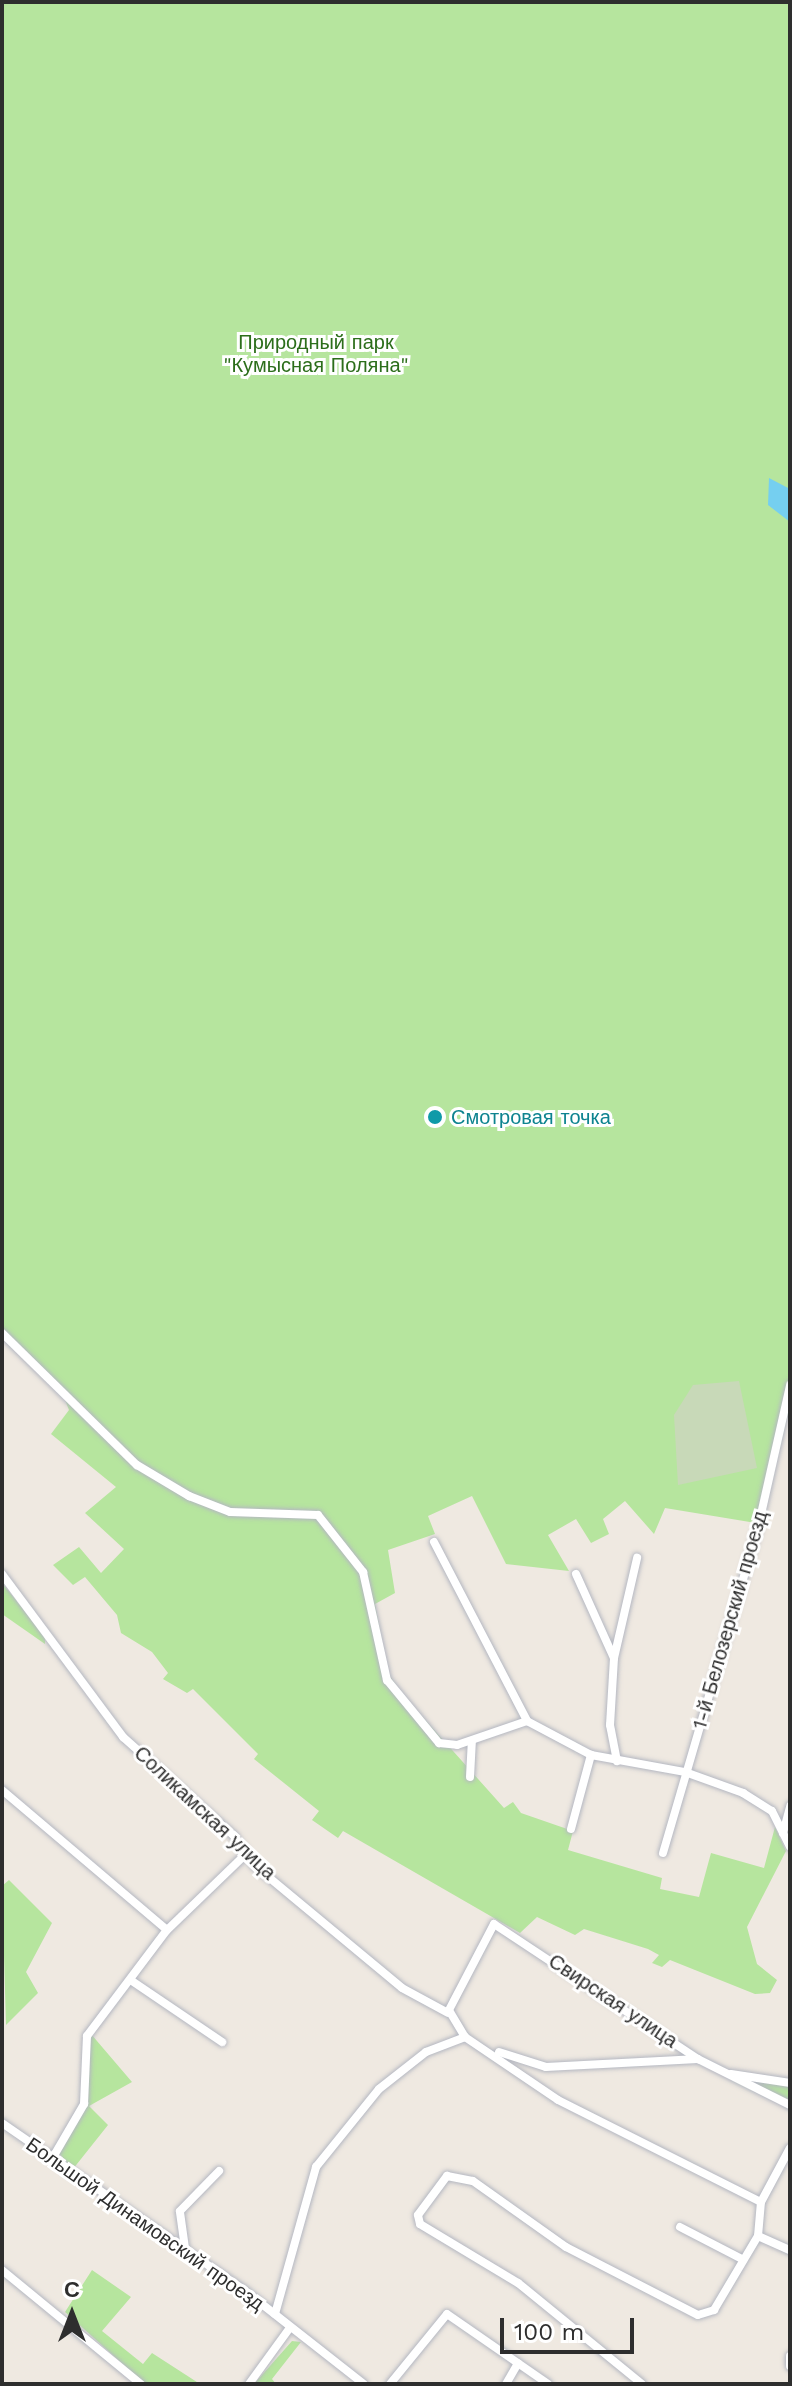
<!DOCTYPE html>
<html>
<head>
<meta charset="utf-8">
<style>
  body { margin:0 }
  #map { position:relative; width:792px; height:2386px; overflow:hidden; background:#efe9e1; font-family:"Work Sans",sans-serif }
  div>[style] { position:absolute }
  .green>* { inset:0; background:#b6e59e }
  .cemetery>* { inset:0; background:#c8d9b8 }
  .water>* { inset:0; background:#75cff0 }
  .roads { filter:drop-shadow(0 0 2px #b4b7c1) drop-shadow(0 0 2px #b4b7c1) }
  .minor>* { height:8px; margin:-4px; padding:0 4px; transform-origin:4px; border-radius:4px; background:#fff }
  .dots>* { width:22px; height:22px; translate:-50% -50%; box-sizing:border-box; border:4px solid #fff; border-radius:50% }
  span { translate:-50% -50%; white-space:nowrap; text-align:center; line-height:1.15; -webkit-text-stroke:6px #fff; paint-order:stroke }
  .park-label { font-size:20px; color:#2c6e1b }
  .culture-label { font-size:20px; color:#0d838f }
  .left { translate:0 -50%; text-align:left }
  .street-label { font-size:20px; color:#2e2e2e }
  .frame { position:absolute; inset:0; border:4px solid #2e2e2e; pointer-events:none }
  .north { position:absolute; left:32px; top:2274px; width:80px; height:80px; -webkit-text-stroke:6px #fff; paint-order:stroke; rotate:0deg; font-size:22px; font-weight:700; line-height:32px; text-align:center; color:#2e2e2e }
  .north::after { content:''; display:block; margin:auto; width:28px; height:36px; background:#2e2e2e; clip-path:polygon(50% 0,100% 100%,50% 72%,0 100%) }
  .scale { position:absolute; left:500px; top:2318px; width:134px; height:36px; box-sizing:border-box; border:4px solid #2e2e2e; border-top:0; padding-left:10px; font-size:24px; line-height:28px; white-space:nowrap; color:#2e2e2e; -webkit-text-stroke:6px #fff; paint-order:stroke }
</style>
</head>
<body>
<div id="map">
  <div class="green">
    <div style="clip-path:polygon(2px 2px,790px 2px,790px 1405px,762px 1524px,665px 1508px,654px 1534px,625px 1501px,603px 1519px,609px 1534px,591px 1543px,576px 1519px,548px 1535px,569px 1571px,506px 1564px,472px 1496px,428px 1516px,435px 1534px,388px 1550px,395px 1593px,375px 1604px,388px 1673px,403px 1695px,504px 1808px,513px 1802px,521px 1813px,573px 1831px,568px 1850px,662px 1878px,660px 1889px,699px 1897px,711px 1853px,764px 1868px,775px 1827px,786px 1851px,747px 1927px,757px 1964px,777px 1980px,770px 1993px,755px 1994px,670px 1960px,662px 1967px,652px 1963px,659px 1955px,648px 1949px,584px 1929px,575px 1935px,537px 1917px,520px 1933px,343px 1831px,338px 1838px,312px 1820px,319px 1811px,254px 1759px,258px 1754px,193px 1689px,187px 1693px,163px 1679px,168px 1673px,152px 1652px,121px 1633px,117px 1615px,85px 1577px,73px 1585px,53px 1565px,79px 1547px,101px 1573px,124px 1549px,85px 1513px,116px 1487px,51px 1434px,69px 1410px,63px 1395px,2px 1337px)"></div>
    <div style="clip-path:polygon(2px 1583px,45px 1636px,45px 1644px,2px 1614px)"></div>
    <div style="clip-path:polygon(9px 1880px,52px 1923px,26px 1972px,38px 1993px,6px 2025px,2px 1886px)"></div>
    <div style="clip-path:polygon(91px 2034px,132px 2082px,89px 2106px,108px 2125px,73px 2169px,57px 2151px,86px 2104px)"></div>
    <div style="clip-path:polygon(738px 2075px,790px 2087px,790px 2102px)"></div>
    <div style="clip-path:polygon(92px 2270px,131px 2297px,102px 2331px,143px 2364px,152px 2353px,200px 2384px,145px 2384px,65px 2312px)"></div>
    <div style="clip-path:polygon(292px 2341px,301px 2342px,272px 2379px,276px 2384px,254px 2384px)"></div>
  </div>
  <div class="cemetery">
    <div style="clip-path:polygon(739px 1381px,757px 1468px,678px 1485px,674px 1415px,693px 1385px)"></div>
  </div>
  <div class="water">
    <div style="clip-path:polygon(769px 478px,790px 489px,790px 522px,768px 505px)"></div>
  </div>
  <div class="roads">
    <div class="minor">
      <div style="left:2px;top:1333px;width:189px;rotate:44.4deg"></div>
      <div style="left:137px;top:1465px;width:61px;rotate:30.8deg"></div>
      <div style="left:189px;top:1496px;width:44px;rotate:21.3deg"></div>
      <div style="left:230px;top:1512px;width:88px;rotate:2deg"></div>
      <div style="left:318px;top:1515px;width:73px;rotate:51.7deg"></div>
      <div style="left:363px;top:1572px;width:111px;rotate:77.5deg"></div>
      <div style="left:387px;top:1680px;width:82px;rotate:50.5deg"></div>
      <div style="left:439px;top:1743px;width:18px;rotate:6deg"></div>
      <div style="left:457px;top:1745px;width:74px;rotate:-18.9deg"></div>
      <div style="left:434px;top:1542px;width:202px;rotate:62.5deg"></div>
      <div style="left:527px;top:1721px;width:72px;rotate:28deg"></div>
      <div style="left:591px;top:1755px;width:96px;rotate:10.3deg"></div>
      <div style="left:685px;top:1772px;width:62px;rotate:19.9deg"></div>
      <div style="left:743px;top:1793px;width:34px;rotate:32deg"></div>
      <div style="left:772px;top:1811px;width:40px;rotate:63.4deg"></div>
      <div style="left:2px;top:1574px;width:203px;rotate:53.4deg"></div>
      <div style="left:123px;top:1737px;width:149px;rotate:41.7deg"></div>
      <div style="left:234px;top:1836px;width:35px;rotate:55deg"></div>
      <div style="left:254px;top:1865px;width:192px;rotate:39.7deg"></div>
      <div style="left:402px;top:1988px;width:52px;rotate:28.5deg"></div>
      <div style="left:576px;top:1574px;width:92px;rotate:65.7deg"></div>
      <div style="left:614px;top:1658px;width:67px;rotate:93.4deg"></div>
      <div style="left:610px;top:1725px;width:37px;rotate:79deg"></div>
      <div style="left:614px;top:1658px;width:103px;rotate:-77deg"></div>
      <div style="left:470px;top:1777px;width:36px;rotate:-87deg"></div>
      <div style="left:2px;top:1790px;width:216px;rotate:40.3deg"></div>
      <div style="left:571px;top:1829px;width:77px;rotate:-74.9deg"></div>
      <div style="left:783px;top:1833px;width:28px;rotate:-75deg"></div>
      <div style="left:663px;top:1853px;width:334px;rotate:-73.7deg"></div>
      <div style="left:757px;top:1532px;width:151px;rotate:-77.3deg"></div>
      <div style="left:132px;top:1981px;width:109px;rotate:34.1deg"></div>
      <div style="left:465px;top:2037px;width:112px;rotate:34.1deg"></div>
      <div style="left:558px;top:2100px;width:227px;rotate:26.7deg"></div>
      <div style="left:499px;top:2052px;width:49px;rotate:17.7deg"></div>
      <div style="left:546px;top:2067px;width:152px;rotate:-3deg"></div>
      <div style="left:731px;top:2074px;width:60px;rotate:8.7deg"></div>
      <div style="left:2px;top:2123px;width:294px;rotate:34.6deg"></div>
      <div style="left:244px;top:2290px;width:152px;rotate:38.1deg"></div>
      <div style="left:52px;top:2159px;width:64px;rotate:-59.8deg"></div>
      <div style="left:84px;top:2104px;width:68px;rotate:-87.5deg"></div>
      <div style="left:87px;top:2036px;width:133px;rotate:-53deg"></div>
      <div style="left:167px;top:1930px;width:110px;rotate:-43.9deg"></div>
      <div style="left:680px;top:2227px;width:68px;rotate:27.3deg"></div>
      <div style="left:758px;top:2236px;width:34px;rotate:-85deg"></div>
      <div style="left:761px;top:2202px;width:61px;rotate:-61.8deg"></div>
      <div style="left:758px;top:2236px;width:35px;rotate:24deg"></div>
      <div style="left:185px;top:2248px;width:37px;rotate:-98deg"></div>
      <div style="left:180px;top:2211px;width:56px;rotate:-45.7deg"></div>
      <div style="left:2px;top:2270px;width:180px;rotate:39.4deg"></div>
      <div style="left:275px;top:2314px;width:153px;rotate:-74.4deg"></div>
      <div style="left:316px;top:2167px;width:100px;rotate:-51.1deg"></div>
      <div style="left:379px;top:2089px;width:60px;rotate:-38.2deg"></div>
      <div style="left:426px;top:2052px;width:42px;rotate:-21deg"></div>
      <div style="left:465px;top:2037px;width:31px;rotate:-121deg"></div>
      <div style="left:449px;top:2010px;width:97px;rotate:-62.4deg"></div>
      <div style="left:494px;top:1924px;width:245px;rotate:33.5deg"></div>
      <div style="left:698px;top:2059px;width:103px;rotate:26.6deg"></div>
      <div style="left:790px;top:2356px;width:10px;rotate:90deg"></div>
      <div style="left:249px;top:2384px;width:68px;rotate:-54deg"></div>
      <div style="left:390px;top:2384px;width:90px;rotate:-50.8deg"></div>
      <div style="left:447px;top:2314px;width:123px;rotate:34.7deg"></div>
      <div style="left:506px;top:2384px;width:24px;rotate:-60deg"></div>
      <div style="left:642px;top:2384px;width:160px;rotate:-140.8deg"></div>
      <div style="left:518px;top:2283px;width:114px;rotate:-149deg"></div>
      <div style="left:420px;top:2224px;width:9px;rotate:-103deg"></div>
      <div style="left:418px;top:2215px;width:49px;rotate:-53.4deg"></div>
      <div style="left:447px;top:2176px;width:26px;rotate:11deg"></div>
      <div style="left:473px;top:2181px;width:114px;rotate:35.4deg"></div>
      <div style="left:566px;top:2247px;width:148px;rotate:27.3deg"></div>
      <div style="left:698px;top:2315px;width:17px;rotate:-17deg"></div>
      <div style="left:714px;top:2310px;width:86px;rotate:-59.3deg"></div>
    </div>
  </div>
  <div class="dots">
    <div style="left:435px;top:1117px;background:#0f9aa8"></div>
  </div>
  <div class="park-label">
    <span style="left:316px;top:354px">Природный парк<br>"Кумысная Поляна"</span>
  </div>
  <div class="culture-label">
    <span class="left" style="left:451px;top:1117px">Смотровая точка</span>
  </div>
  <div class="street-label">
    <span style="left:730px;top:1620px;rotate:-74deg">1-й Белозерский проезд</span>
    <span style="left:205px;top:1813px;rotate:43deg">Соликамская улица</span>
    <span style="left:613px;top:2001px;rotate:34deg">Свирская улица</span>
    <span style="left:145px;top:2224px;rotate:35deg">Большой Динамовский проезд</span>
  </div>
  <div class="frame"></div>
  <div class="north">С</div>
  <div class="scale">100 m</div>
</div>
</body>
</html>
